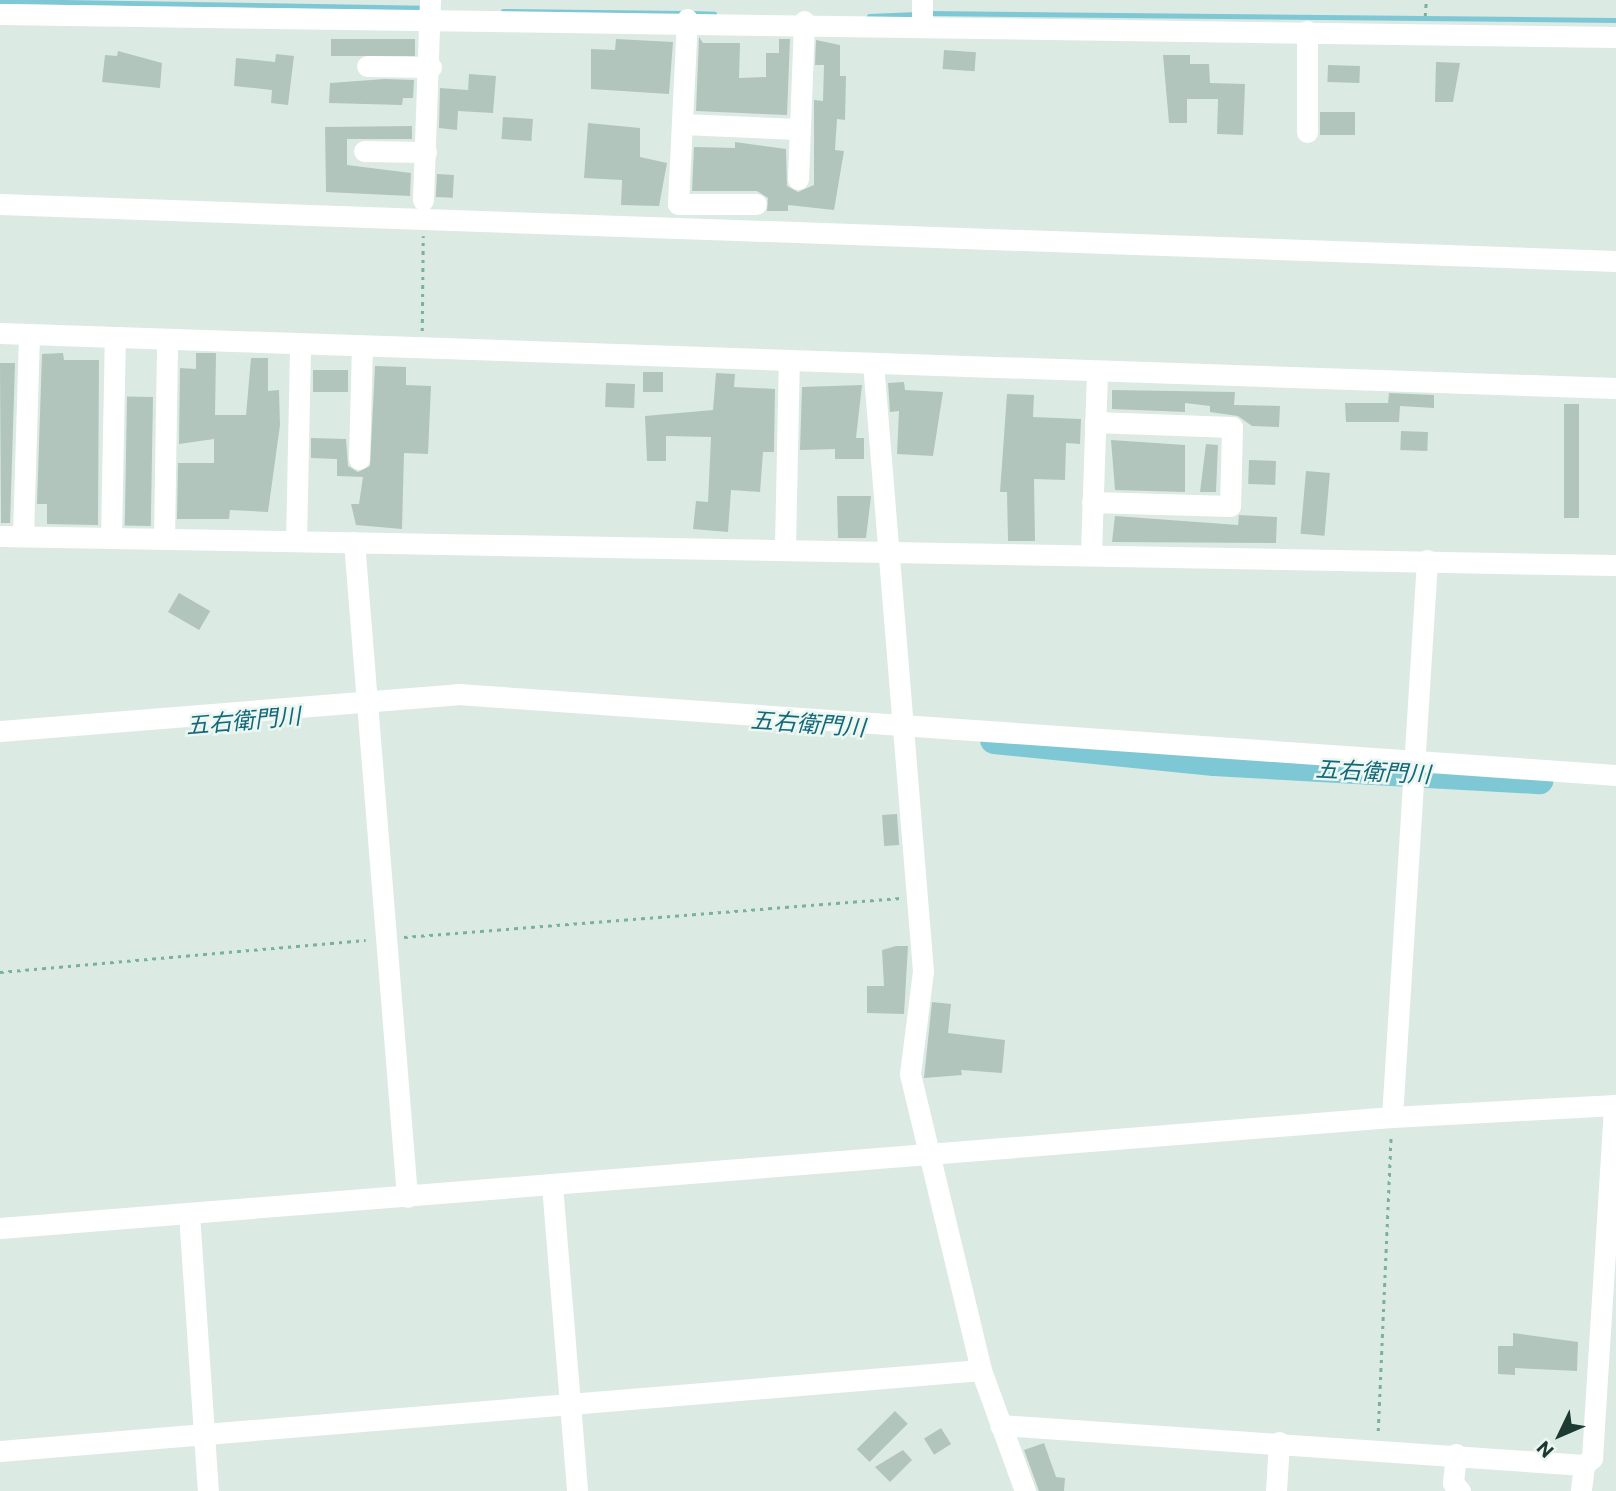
<!DOCTYPE html>
<html>
<head>
<meta charset="utf-8">
<style>
  body { margin:0 }
  #map { position:relative; width:1616px; height:1491px; overflow:hidden; background:#dceae4; font-family:Commissioner,"Noto Sans JP",sans-serif }
  div>[style] { position:absolute }
  .stream>* { height:4.5px; margin:-2.25px; padding:0 2.25px; transform-origin:2.25px; border-radius:2.25px; background:#7ec7d5 }
  .river>* { height:28px; margin:-14px; padding:0 14px; transform-origin:14px; border-radius:14px; background:#7ec7d5 }
  .building>* { inset:0; background:#b1c5bd; transform-origin:0 0 }
  .path>* { height:2.5px; margin-top:-1.25px; transform-origin:0; background:repeating-linear-gradient(90deg,#79b0a0 0 3.5px,transparent 0 8.5px) }
  .minor>* { height:21px; margin:-10.5px; padding:0 10.5px; transform-origin:10.5px; border-radius:10.5px; background:#fff }
  span { translate:-50% -50%; white-space:nowrap; text-align:center; line-height:1.15; -webkit-text-stroke:5px #ecf7f1; paint-order:stroke }
  .water-label { font-size:23px; color:#13687a; font-style:italic }
  .north { position:absolute; left:1525px; top:1400px; width:70px; height:70px; -webkit-text-stroke:5px #ecf7f1; paint-order:stroke; rotate:226deg; font-size:19px; font-weight:700; line-height:28px; text-align:center; color:#1d3a32 }
  .north::after { content:''; display:block; margin:auto; width:24px; height:32px; background:#1d3a32; clip-path:polygon(50% 0,100% 100%,50% 72%,0 100%) }
</style>
</head>
<body>
<div id="map">
  <div class="stream">
    <div style="left:0;top:1px;width:424px;rotate:0.9deg"></div>
    <div style="left:503px;top:11px;width:180px;rotate:0.6deg"></div>
    <div style="left:691px;top:13px;width:23px;rotate:2deg"></div>
    <div style="left:928px;top:13px;width:688px;rotate:0.58deg"></div>
    <div style="left:869px;top:16px;width:47px;rotate:-2.4deg"></div>
  </div>
  <div class="river">
    <div style="left:994px;top:740px;width:221px;rotate:5.7deg"></div>
    <div style="left:1214px;top:762px;width:326px;rotate:3.2deg"></div>
  </div>
  <div class="building">
    <div style="clip-path:polygon(699px 37px,703px 43px,740px 43px,739px 78px,766px 77px,766px 53px,779px 53px,779px 39px,790px 39px,787px 115px,696px 111px)"></div>
    <div style="left:331px;top:39px;width:84px;height:17px"></div>
    <div style="clip-path:polygon(616px 39px,673px 42px,669px 94px,591px 89px,591px 49px,615px 50px)"></div>
    <div style="clip-path:polygon(816px 40px,840px 45px,840px 76px,846px 76px,845px 120px,837px 119px,835px 150px,844px 151px,834px 210px,788px 205px,788px 211px,767px 211px,768px 198px,757px 191px,692px 191px,694px 147px,735px 148px,735px 142px,786px 149px,787px 186px,798px 192px,814px 185px,814px 100px,823px 101px,824px 65px,815px 65px)"></div>
    <div style="left:944px;top:50px;width:32px;height:19px;rotate:4deg"></div>
    <div style="clip-path:polygon(118px 51px,162px 63px,160px 88px,102px 82px,105px 55px,117px 56px)"></div>
    <div style="clip-path:polygon(276px 54px,294px 56px,288px 105px,271px 103px,272px 90px,234px 86px,236px 58px,275px 62px)"></div>
    <div style="clip-path:polygon(1163px 55px,1190px 55px,1190px 64px,1209px 64px,1210px 83px,1245px 84px,1243px 135px,1217px 134px,1218px 99px,1187px 99px,1187px 123px,1169px 123px)"></div>
    <div style="clip-path:polygon(1436px 62px,1460px 63px,1453px 102px,1435px 102px)"></div>
    <div style="left:1328px;top:65px;width:32px;height:17px;rotate:2deg"></div>
    <div style="clip-path:polygon(469px 74px,496px 76px,493px 113px,458px 111px,457px 130px,439px 128px,440px 88px,468px 90px)"></div>
    <div style="clip-path:polygon(385px 79px,414px 80px,413px 98px,403px 98px,402px 105px,329px 103px,330px 83px)"></div>
    <div style="left:1320px;top:112px;width:35px;height:23px"></div>
    <div style="left:503px;top:117px;width:30px;height:22px;rotate:4deg"></div>
    <div style="clip-path:polygon(588px 123px,640px 128px,640px 157px,667px 163px,659px 206px,621px 205px,622px 180px,584px 178px)"></div>
    <div style="clip-path:polygon(412px 126px,412px 139px,347px 139px,347px 165px,411px 173px,410px 196px,326px 192px,325px 127px)"></div>
    <div style="left:437px;top:174px;width:17px;height:23px;rotate:3deg"></div>
    <div style="clip-path:polygon(63px 353px,64px 360px,99px 360px,98px 525px,47px 524px,47px 504px,37px 504px,42px 354px)"></div>
    <div style="clip-path:polygon(196px 353px,216px 353px,215px 415px,246px 415px,251px 358px,268px 358px,268px 391px,279px 390px,280px 425px,268px 512px,230px 510px,229px 519px,177px 519px,178px 463px,214px 463px,214px 439px,179px 444px,180px 368px,196px 369px)"></div>
    <div style="clip-path:polygon(0 363px,15px 363px,10px 523px,1px 523px)"></div>
    <div style="clip-path:polygon(375px 366px,406px 367px,406px 385px,431px 386px,428px 454px,404px 453px,402px 529px,356px 525px,351px 504px,359px 504px,363px 477px,337px 476px,337px 459px,311px 458px,311px 438px,346px 439px,348px 466px,358px 472px,370px 466px)"></div>
    <div style="left:313px;top:370px;width:35px;height:22px"></div>
    <div style="left:643px;top:372px;width:20px;height:20px"></div>
    <div style="clip-path:polygon(716px 373px,735px 374px,734px 387px,775px 389px,774px 452px,763px 452px,760px 492px,731px 490px,728px 532px,693px 529px,696px 501px,708px 502px,711px 437px,666px 436px,666px 461px,647px 461px,645px 416px,713px 410px)"></div>
    <div style="clip-path:polygon(904px 382px,905px 390px,943px 392px,933px 456px,897px 454px,899px 411px,890px 412px,888px 383px)"></div>
    <div style="left:606px;top:383px;width:29px;height:24px;rotate:2deg"></div>
    <div style="clip-path:polygon(862px 385px,856px 438px,864px 438px,864px 459px,835px 459px,835px 449px,800px 450px,802px 387px)"></div>
    <div style="clip-path:polygon(1112px 390px,1235px 392px,1234px 405px,1280px 406px,1279px 427px,1252px 426px,1238px 416px,1210px 412px,1210px 406px,1185px 403px,1185px 412px,1112px 409px)"></div>
    <div style="clip-path:polygon(1389px 393px,1434px 395px,1434px 408px,1400px 406px,1399px 422px,1346px 422px,1345px 403px,1388px 403px)"></div>
    <div style="clip-path:polygon(1007px 394px,1034px 395px,1033px 417px,1081px 419px,1080px 444px,1066px 443px,1065px 480px,1034px 479px,1035px 541px,1008px 541px,1007px 492px,1000px 492px)"></div>
    <div style="left:153px;top:397px;width:129px;height:26px;rotate:91deg"></div>
    <div style="left:1564px;top:404px;width:15px;height:114px"></div>
    <div style="left:1401px;top:431px;width:27px;height:19px;rotate:2deg"></div>
    <div style="clip-path:polygon(1111px 440px,1185px 445px,1185px 492px,1115px 490px)"></div>
    <div style="clip-path:polygon(1206px 444px,1218px 445px,1216px 492px,1200px 492px)"></div>
    <div style="left:1249px;top:460px;width:27px;height:24px;rotate:2deg"></div>
    <div style="left:1306px;top:471px;width:24px;height:63px;rotate:5deg"></div>
    <div style="clip-path:polygon(837px 496px,871px 496px,866px 538px,838px 538px)"></div>
    <div style="clip-path:polygon(1239px 515px,1277px 517px,1276px 543px,1112px 542px,1115px 516px,1238px 525px)"></div>
    <div style="left:179px;top:593px;width:36px;height:22px;rotate:30deg"></div>
    <div style="left:897px;top:814px;width:31px;height:15px;rotate:86deg"></div>
    <div style="clip-path:polygon(896px 946px,908px 946px,904px 1014px,867px 1013px,867px 986px,884px 986px,882px 950px)"></div>
    <div style="clip-path:polygon(932px 1002px,951px 1004px,948px 1033px,1005px 1040px,1002px 1073px,961px 1070px,962px 1075px,924px 1078px)"></div>
    <div style="clip-path:polygon(1513px 1333px,1578px 1342px,1577px 1371px,1515px 1368px,1515px 1375px,1498px 1374px,1498px 1346px,1513px 1346px)"></div>
    <div style="left:895px;top:1411px;width:18px;height:54px;rotate:45deg"></div>
    <div style="left:941px;top:1428px;width:19px;height:20px;rotate:58deg"></div>
    <div style="clip-path:polygon(1044px 1443px,1056px 1477px,1065px 1478px,1064px 1491px,1039px 1491px,1024px 1450px)"></div>
    <div style="clip-path:polygon(903px 1450px,912px 1460px,890px 1482px,875px 1467px)"></div>
  </div>
  <div class="path">
    <div style="left:1425px;top:16px;width:16px;rotate:-86deg"></div>
    <div style="left:422px;top:331px;width:95px;rotate:-89.4deg"></div>
    <div style="left:404px;top:937px;width:498px;rotate:-4.5deg"></div>
    <div style="left:0;top:972px;width:367px;rotate:-5deg"></div>
    <div style="left:1378px;top:1431px;width:297px;rotate:-87.5deg"></div>
  </div>
  <div class="minor">
    <div style="left:0;top:14px;width:1616px;rotate:0.82deg"></div>
    <div style="left:687px;top:19px;width:185px;rotate:92.8deg"></div>
    <div style="left:678px;top:204px;width:78px"></div>
    <div style="left:922px;top:23px;width:23px;rotate:-90deg"></div>
    <div style="left:367px;top:66px;width:64px;rotate:0.9deg"></div>
    <div style="left:682px;top:124px;width:116px;rotate:2.5deg"></div>
    <div style="left:1307px;top:132px;width:101px;rotate:-90deg"></div>
    <div style="left:364px;top:151px;width:62px;rotate:0.9deg"></div>
    <div style="left:798px;top:179px;width:158px;rotate:-87.8deg"></div>
    <div style="left:423px;top:200px;width:200px;rotate:-88deg"></div>
    <div style="left:0;top:204px;width:1617px;rotate:2.02deg"></div>
    <div style="left:0;top:333px;width:1617px;rotate:1.95deg"></div>
    <div style="left:873px;top:363px;width:610px;rotate:85.3deg"></div>
    <div style="left:923px;top:971px;width:104px;rotate:97.2deg"></div>
    <div style="left:910px;top:1074px;width:304px;rotate:76.5deg"></div>
    <div style="left:981px;top:1370px;width:129px;rotate:70deg"></div>
    <div style="left:359px;top:459px;width:113px;rotate:-88.5deg"></div>
    <div style="left:1092px;top:502px;width:138px;rotate:1.7deg"></div>
    <div style="left:1230px;top:506px;width:79px;rotate:-88.5deg"></div>
    <div style="left:1232px;top:427px;width:137px;rotate:-177.9deg"></div>
    <div style="left:0;top:536px;width:1616px;rotate:1.03deg"></div>
    <div style="left:23px;top:536px;width:202px;rotate:-88.3deg"></div>
    <div style="left:111px;top:538px;width:201px;rotate:-88.9deg"></div>
    <div style="left:164px;top:539px;width:200px;rotate:-89.1deg"></div>
    <div style="left:296px;top:541px;width:197px;rotate:-88.8deg"></div>
    <div style="left:354px;top:542px;width:657px;rotate:85.37deg"></div>
    <div style="left:785px;top:546px;width:186px;rotate:-88.8deg"></div>
    <div style="left:1091px;top:553px;width:182px;rotate:-88.1deg"></div>
    <div style="left:0;top:731px;width:459px;rotate:-4.6deg"></div>
    <div style="left:458px;top:694px;width:1161px;rotate:4deg"></div>
    <div style="left:1392px;top:1117px;width:558px;rotate:-86.4deg"></div>
    <div style="left:552px;top:1185px;width:307px;rotate:85.3deg"></div>
    <div style="left:189px;top:1214px;width:278px;rotate:86.1deg"></div>
    <div style="left:0;top:1228px;width:1396px;rotate:-4.56deg"></div>
    <div style="left:1392px;top:1117px;width:224px;rotate:-3.1deg"></div>
    <div style="left:1000px;top:1425px;width:585px;rotate:3.92deg"></div>
    <div style="left:1584px;top:1465px;width:26px;rotate:97deg"></div>
    <div style="left:0;top:1451px;width:984px;rotate:-4.72deg"></div>
    <div style="left:1456px;top:1454px;width:29px;rotate:96deg"></div>
    <div style="left:1453px;top:1483px;width:11px;rotate:49deg"></div>
    <div style="left:1584px;top:1465px;width:11px;rotate:-41deg"></div>
    <div style="left:1592px;top:1458px;width:354px;rotate:-86.4deg"></div>
    <div style="left:1276px;top:1491px;width:49px;rotate:-86.5deg"></div>
  </div>
  <div class="water-label">
    <span style="left:243px;top:720px;rotate:-5deg">五右衛門川</span>
    <span style="left:808px;top:723px;rotate:4deg">五右衛門川</span>
    <span style="left:1373px;top:771px;rotate:3deg">五右衛門川</span>
  </div>
  <div class="north">N</div>
</div>
</body>
</html>
